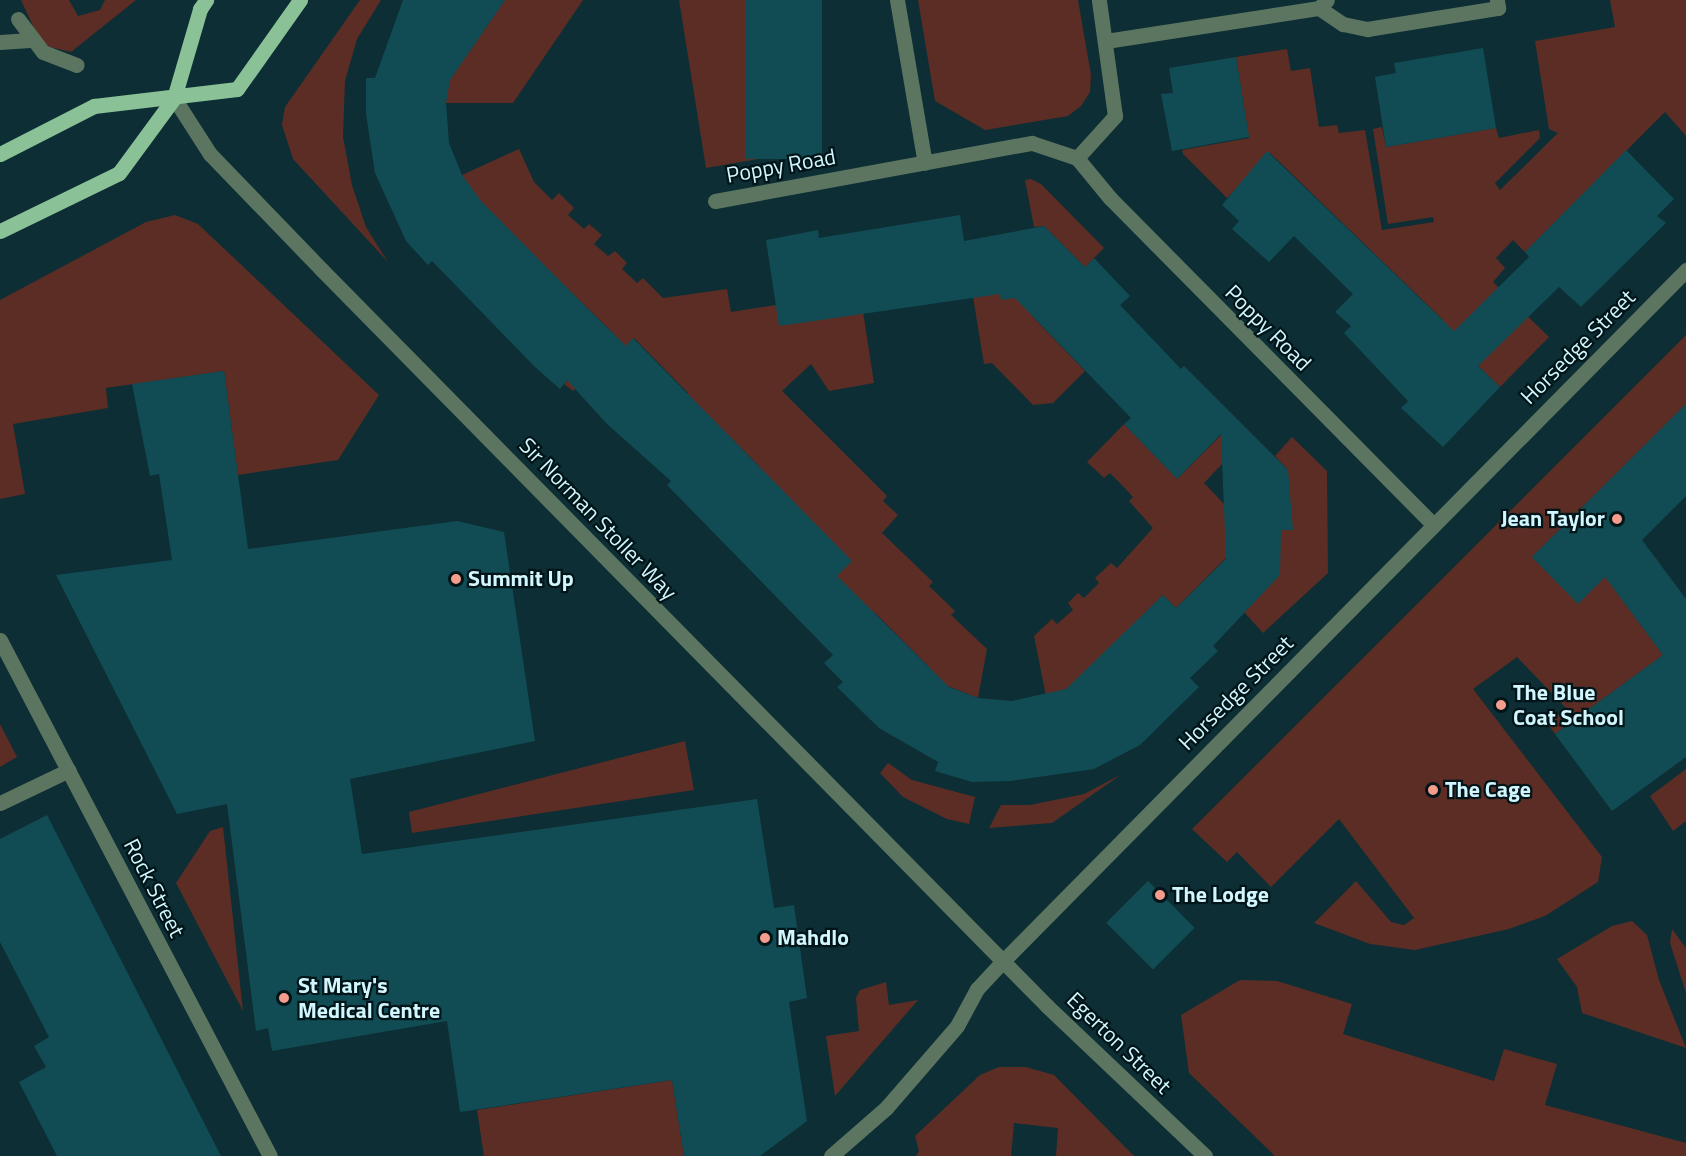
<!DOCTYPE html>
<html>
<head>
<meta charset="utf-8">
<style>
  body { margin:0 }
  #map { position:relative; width:1686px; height:1156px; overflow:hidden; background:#0c2e34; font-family:"Titillium Web",sans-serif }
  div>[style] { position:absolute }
  .green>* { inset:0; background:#5c2d25 }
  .building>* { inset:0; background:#114c55; transform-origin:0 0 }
  .minor>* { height:15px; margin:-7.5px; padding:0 7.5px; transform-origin:7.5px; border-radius:7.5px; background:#5b7560 }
  .major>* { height:15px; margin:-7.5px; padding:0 7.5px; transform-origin:7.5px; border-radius:7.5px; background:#8ac196 }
  .dots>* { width:16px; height:16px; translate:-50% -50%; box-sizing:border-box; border:3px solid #011519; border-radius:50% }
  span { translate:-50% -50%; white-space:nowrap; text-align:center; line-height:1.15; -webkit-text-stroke:4.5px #011519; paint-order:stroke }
  .street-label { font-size:22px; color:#d1f6fe }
  .poi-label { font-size:22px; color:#d1f6fe; font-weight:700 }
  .right { translate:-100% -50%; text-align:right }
  .left { translate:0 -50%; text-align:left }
</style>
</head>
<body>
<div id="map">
  <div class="green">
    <div style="clip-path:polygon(21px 0,69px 0,78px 16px,100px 10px,105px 0,136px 0,71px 52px,50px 47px,39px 39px)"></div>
    <div style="clip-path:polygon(360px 0,381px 0,357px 39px,345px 81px,343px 137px,352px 185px,366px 227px,388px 262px,293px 159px,282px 125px,285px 107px)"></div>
    <div style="clip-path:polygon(505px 0,583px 0,513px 103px,446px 103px,412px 12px,469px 52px)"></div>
    <div style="clip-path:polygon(679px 0,746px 0,818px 41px,753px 52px,770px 157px,706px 168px)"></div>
    <div style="clip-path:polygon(918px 0,1078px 0,1091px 75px,1090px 92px,1081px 106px,1068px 116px,985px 130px,935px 101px)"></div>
    <div style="clip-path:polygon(1610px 0,1686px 0,1686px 136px,1665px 112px,1525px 252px,1513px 240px,1496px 258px,1505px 268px,1493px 282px,1549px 337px,1500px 387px,1442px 331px,1388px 377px,1443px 320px,1270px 153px,1227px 198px,1183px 154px,1182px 150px,1249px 138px,1236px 57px,1287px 49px,1291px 71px,1310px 68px,1319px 127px,1337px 125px,1339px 133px,1365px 130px,1382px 230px,1434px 222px,1433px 217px,1388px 224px,1373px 129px,1382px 127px,1386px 147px,1496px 128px,1499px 138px,1539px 130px,1540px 138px,1495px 183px,1500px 190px,1558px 133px,1549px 129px,1535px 41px,1615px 27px)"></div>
    <div style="clip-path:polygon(519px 149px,534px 182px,552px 200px,559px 193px,574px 208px,568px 215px,584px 229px,589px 224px,602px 235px,594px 244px,608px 256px,615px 251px,627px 263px,622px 269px,637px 283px,643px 278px,663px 298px,727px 289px,731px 312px,776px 305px,852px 240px,874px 383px,829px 391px,811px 364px,782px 391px,887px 496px,883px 501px,898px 515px,882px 533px,933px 582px,929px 586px,955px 611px,951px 615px,987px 649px,978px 698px,940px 683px,879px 719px,930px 668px,875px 613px,838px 649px,800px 612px,851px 561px,709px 517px,759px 466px,704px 411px,638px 443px,688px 393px,634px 338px,583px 388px,579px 385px,573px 391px,564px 384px,613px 333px,485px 208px,462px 175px)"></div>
    <div style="clip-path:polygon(1031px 179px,1041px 184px,1104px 248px,1085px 267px,1044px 226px,1034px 227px,1025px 180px)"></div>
    <div style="clip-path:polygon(175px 215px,198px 224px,379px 395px,338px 460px,238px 475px,224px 371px,106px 388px,108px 408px,13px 424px,25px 494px,0 499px,0 300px,146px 222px)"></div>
    <div style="clip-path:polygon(965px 248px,1026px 296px,1033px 317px,1085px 371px,1053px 403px,1033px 405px,992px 363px,984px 364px)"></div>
    <div style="clip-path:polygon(1686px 335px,1686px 404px,1532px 557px,1578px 603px,1641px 541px,1659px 562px,1617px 593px,1663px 655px,1555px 734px,1548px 724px,1566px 708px,1517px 657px,1473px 689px,1602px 857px,1598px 882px,1545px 916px,1509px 929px,1415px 950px,1370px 944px,1314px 923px,1356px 881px,1391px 922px,1404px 925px,1414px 918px,1339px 819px,1271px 887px,1237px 852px,1227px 862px,1192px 829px)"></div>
    <div style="clip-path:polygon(1124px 424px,1177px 479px,1230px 426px,1244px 441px,1204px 483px,1226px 506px,1227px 557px,1176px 608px,1163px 595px,1110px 647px,1082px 683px,1046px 696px,1034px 636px,1052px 619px,1057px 624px,1073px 610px,1068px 603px,1078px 593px,1084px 598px,1099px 583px,1095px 578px,1111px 563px,1117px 568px,1153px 528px,1129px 501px,1133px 497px,1120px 483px,1110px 473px,1104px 478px,1087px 462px)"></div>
    <div style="clip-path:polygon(1292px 437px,1327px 471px,1328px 573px,1263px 633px,1244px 612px,1281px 530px,1289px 530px,1288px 470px,1275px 456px)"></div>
    <div style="clip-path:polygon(0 724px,17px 757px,0 767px)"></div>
    <div style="clip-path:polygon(685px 741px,694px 790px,412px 833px,409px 812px)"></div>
    <div style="clip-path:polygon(888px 763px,912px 780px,975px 797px,969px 824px,947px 819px,903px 797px,880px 773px)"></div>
    <div style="clip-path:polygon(1686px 769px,1686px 821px,1673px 831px,1650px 796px)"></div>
    <div style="clip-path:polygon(1122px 774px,1052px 823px,989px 828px,1001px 805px,1030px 805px,1084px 794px)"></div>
    <div style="clip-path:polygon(223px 827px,243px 1011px,176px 883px,210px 831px)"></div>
    <div style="clip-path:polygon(1632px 921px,1647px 935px,1659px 980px,1686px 1048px,1582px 1013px,1577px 987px,1557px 959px,1612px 926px)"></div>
    <div style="clip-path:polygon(1672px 929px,1686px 948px,1686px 993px,1670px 943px)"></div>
    <div style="clip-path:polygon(1240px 980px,1277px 981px,1352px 1004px,1343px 1034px,1494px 1081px,1504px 1049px,1557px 1064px,1545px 1105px,1686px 1143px,1686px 1156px,1275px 1156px,1189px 1073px,1181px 1015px)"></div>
    <div style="clip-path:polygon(886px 982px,889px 1005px,918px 1000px,835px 1096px,826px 1036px,859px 1031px,856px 998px,860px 990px)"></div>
    <div style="clip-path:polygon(999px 1067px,1026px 1067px,1054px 1075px,1134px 1156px,1056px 1156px,1058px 1128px,1014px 1123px,1011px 1156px,916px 1156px,919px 1151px,915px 1136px,980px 1075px)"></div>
    <div style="clip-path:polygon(672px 1080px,684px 1156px,484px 1156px,477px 1110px)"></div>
  </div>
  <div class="building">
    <div style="clip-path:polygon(403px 0,505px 0,450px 80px,446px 103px,449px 143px,462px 175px,481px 201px,585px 306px,626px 346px,633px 338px,852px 561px,837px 576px,949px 687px,978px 698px,1012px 701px,1066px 689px,1163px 595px,1176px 608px,1226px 559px,1221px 434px,1177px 479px,1124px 424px,1131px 418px,1015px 298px,1001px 300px,1000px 294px,779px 326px,766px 240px,818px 230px,819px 238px,960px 215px,964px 241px,1044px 226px,1085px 267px,1094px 258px,1130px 296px,1120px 305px,1181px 369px,1184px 366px,1288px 470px,1293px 530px,1281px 530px,1280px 575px,1213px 646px,1218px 651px,1190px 678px,1199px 687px,1140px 745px,1094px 769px,1010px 781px,972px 782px,935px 771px,938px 762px,879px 728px,837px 687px,843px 682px,824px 663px,833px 655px,667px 485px,671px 481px,607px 424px,567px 380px,560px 389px,535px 367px,432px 261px,428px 265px,406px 241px,375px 173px,366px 114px,366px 78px,375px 78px)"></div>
    <div style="left:746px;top:0;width:76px;height:159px"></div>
    <div style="clip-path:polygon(1483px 48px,1496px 128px,1386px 147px,1375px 77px,1396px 73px,1394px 63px)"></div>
    <div style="clip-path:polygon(1236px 57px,1249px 137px,1172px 151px,1161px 94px,1173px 93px,1169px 68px)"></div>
    <div style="clip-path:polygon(1626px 150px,1674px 199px,1657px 216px,1666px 223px,1581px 307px,1559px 287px,1478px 366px,1500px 387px,1443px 447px,1401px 408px,1408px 401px,1344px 333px,1351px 326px,1335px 312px,1353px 294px,1294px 236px,1269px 262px,1232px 229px,1239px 221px,1222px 205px,1267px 151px,1454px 331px,1529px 257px,1525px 252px)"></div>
    <div style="clip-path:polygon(224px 371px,248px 549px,457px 521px,504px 532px,535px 741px,350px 779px,362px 854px,757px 799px,774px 908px,794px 905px,807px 998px,789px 1002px,807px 1121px,760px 1156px,684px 1156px,672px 1080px,460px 1112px,447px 1021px,272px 1051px,268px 1028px,256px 1031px,227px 804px,177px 814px,56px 575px,172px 560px,159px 474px,150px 476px,132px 384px)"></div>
    <div style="clip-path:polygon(1686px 404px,1686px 496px,1642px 540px,1686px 599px,1686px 757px,1612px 811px,1555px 734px,1663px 655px,1605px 577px,1578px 604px,1532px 557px)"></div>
    <div style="clip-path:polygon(47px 815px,221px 1156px,57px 1156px,19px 1082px,46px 1067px,34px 1046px,49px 1037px,0 942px,0 839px)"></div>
    <div style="left:1148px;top:881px;width:66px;height:59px;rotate:45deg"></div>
  </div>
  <div class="minor">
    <div style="left:897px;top:0;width:165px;rotate:80.3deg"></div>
    <div style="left:1319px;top:8px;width:29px;rotate:34deg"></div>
    <div style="left:1343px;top:24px;width:25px;rotate:12deg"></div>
    <div style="left:1367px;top:29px;width:133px;rotate:-9.1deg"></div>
    <div style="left:1498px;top:8px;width:8px;rotate:-97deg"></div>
    <div style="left:18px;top:19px;width:41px;rotate:52.9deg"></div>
    <div style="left:43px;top:52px;width:36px;rotate:21deg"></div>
    <div style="left:1106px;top:41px;width:216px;rotate:-8.8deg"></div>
    <div style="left:1319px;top:8px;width:11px;rotate:-45deg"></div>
    <div style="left:0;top:42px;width:30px;rotate:-4deg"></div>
    <div style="left:174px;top:98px;width:67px;rotate:57.3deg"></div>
    <div style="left:210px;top:154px;width:160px;rotate:46deg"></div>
    <div style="left:321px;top:269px;width:1035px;rotate:45.43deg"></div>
    <div style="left:1047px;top:1006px;width:218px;rotate:43.5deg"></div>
    <div style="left:1077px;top:158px;width:57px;rotate:-47.9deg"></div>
    <div style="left:1115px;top:116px;width:117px;rotate:-97.9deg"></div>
    <div style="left:715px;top:201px;width:322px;rotate:-10.4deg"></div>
    <div style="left:1032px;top:143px;width:47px;rotate:18.4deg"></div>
    <div style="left:1077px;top:158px;width:52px;rotate:50.5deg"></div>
    <div style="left:1110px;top:198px;width:459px;rotate:45.3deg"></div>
    <div style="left:0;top:640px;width:582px;rotate:62.38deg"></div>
    <div style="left:0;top:803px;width:76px;rotate:-25.6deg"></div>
    <div style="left:831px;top:1156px;width:73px;rotate:-41.1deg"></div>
    <div style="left:886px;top:1108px;width:108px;rotate:-49.1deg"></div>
    <div style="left:957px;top:1026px;width:42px;rotate:-61.6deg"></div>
    <div style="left:977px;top:989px;width:38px;rotate:-47deg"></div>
    <div style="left:1003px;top:961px;width:972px;rotate:-45.33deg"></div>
  </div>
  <div class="major">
    <div style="left:0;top:154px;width:106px;rotate:-27.1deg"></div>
    <div style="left:94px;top:106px;width:144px;rotate:-6.8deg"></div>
    <div style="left:237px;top:89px;width:109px;rotate:-54.7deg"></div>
    <div style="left:0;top:231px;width:132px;rotate:-26deg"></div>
    <div style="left:119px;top:173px;width:93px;rotate:-53.7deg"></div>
    <div style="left:174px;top:98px;width:93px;rotate:-73.7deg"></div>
    <div style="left:200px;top:9px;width:11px;rotate:-56deg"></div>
  </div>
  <div class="dots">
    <div style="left:1617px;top:519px;background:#f49d8d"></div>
    <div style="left:456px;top:579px;background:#f49d8d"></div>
    <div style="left:1501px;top:705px;background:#f49d8d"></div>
    <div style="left:1433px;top:790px;background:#f49d8d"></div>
    <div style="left:1160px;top:895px;background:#f49d8d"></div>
    <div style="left:765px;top:938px;background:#f49d8d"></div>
    <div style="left:284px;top:998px;background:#f49d8d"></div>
  </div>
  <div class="street-label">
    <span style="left:781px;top:166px;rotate:-10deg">Poppy Road</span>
    <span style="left:1268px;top:328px;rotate:45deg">Poppy Road</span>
    <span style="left:1578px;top:347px;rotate:-45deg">Horsedge Street</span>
    <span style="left:598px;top:519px;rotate:46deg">Sir Norman Stoller Way</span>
    <span style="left:1236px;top:693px;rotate:-45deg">Horsedge Street</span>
    <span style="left:154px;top:888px;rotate:63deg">Rock Street</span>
    <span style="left:1119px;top:1043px;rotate:44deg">Egerton Street</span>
  </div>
  <div class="poi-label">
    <span class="right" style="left:1605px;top:519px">Jean Taylor</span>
    <span class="left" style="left:468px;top:579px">Summit Up</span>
    <span class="left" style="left:1513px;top:705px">The Blue<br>Coat School</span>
    <span class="left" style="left:1445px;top:790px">The Cage</span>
    <span class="left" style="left:1172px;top:895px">The Lodge</span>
    <span class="left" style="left:777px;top:938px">Mahdlo</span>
    <span class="left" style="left:298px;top:998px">St Mary's<br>Medical Centre</span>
  </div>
</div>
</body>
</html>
